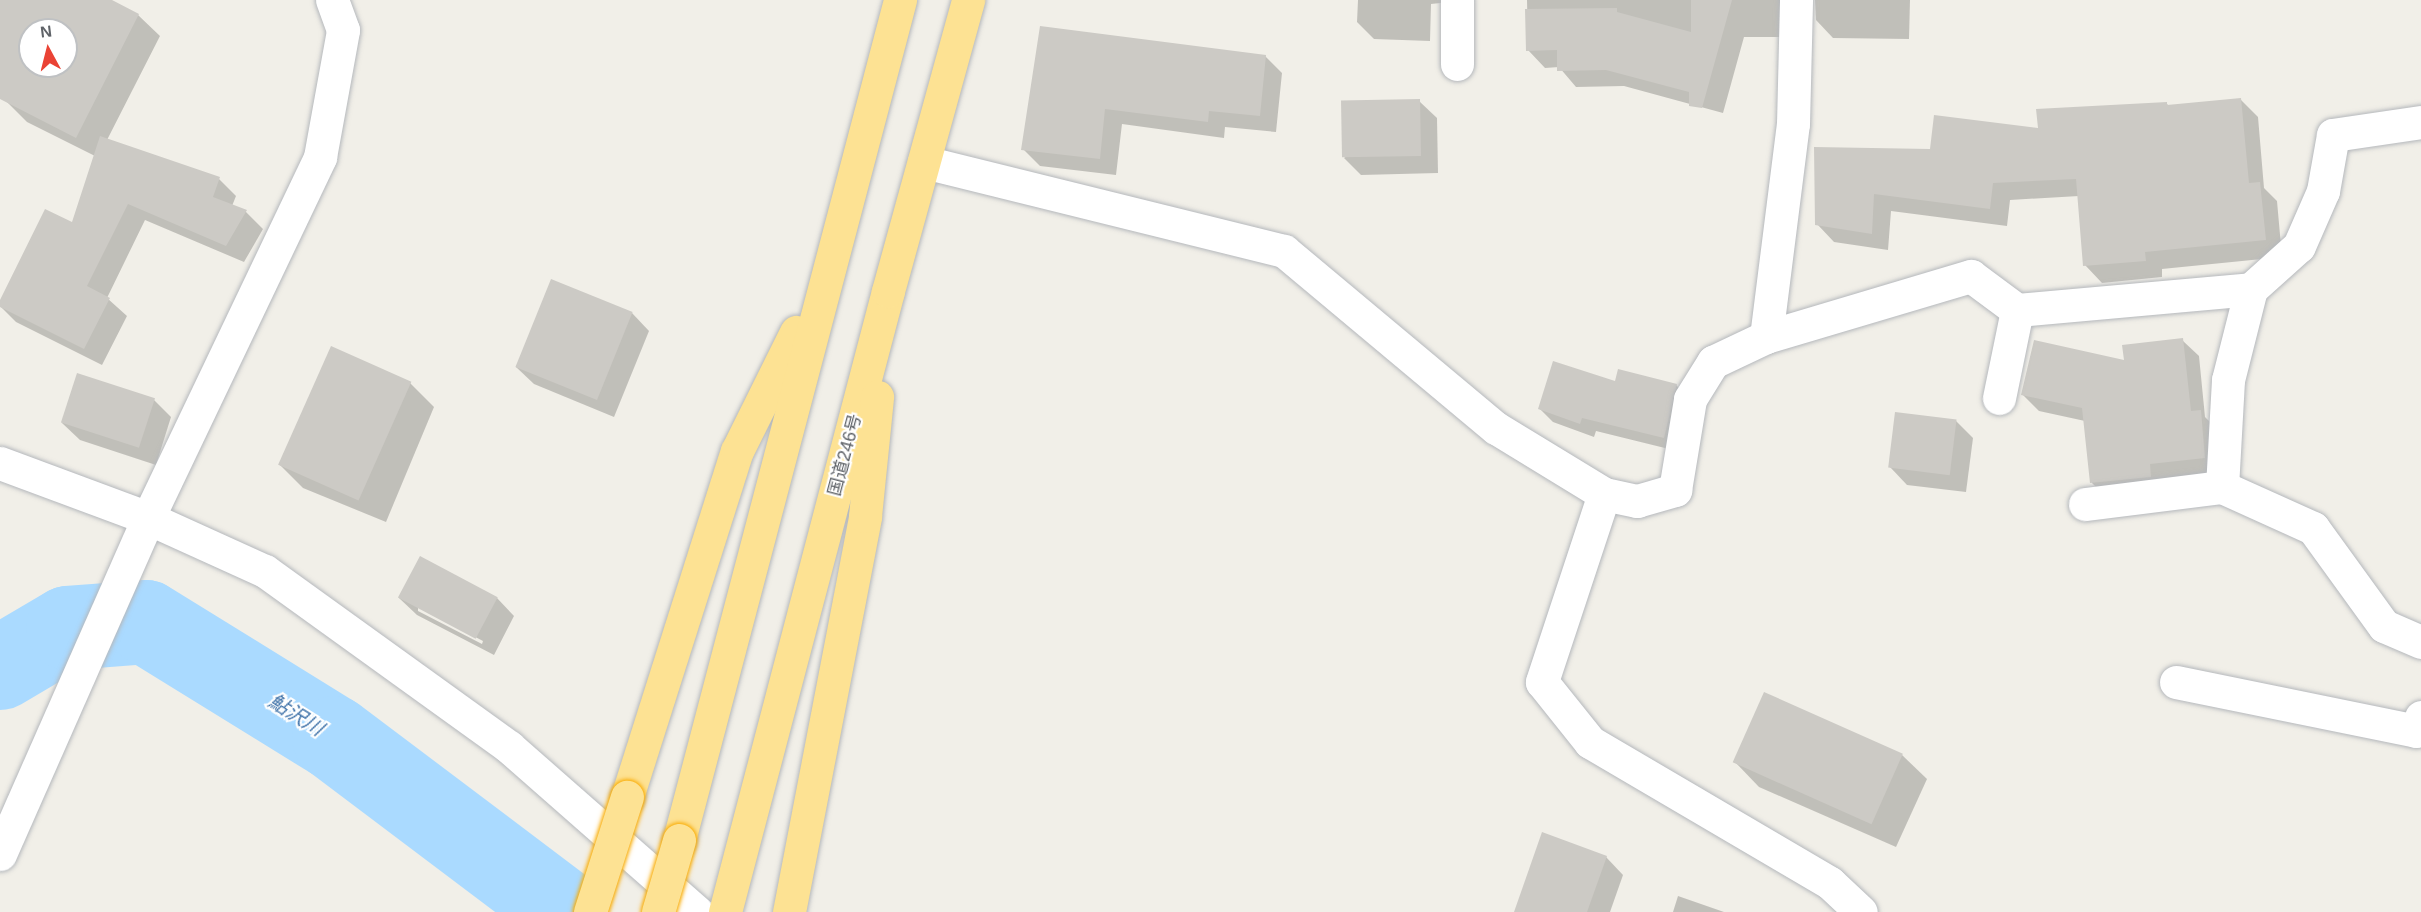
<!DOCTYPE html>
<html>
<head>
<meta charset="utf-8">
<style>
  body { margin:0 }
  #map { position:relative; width:2421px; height:912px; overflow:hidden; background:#f1efe8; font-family:Arial,"Noto Sans JP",sans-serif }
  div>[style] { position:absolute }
  .shadow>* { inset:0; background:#0003 }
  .river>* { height:84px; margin:-42px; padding:0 42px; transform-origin:42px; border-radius:42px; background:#aadaff }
  .building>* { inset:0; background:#cccac5; transform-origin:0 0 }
  .roads { filter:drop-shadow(0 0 2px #b5b8bc) drop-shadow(0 0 2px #b5b8bc) }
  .minor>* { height:33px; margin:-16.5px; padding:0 16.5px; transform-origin:16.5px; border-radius:16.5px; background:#fff }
  .highway>* { height:33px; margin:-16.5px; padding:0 16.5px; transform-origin:16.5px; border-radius:16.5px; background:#fde293 }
  .bridges { filter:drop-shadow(0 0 2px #f9ab00) drop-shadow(0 0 2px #f9ab00) }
  .highway-bridge>* { height:33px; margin:-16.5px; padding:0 16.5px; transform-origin:16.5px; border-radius:16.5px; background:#fde293 }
  span { translate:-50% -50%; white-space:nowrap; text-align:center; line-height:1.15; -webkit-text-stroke:4.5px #fff; paint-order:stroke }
  .street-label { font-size:18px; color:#5f6368 }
  .water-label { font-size:20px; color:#4174aa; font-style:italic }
  .north { position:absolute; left:18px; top:18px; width:60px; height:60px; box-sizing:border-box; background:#fff; border:2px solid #bfc1c3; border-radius:50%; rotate:353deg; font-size:16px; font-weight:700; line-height:24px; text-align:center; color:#5f6368 }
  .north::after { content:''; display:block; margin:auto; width:21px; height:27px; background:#ea4335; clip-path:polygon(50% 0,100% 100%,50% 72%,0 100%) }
</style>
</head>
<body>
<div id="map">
  <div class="shadow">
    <div style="clip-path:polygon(evenodd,0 0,109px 0,138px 15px,160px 36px,107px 140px,219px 179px,236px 196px,232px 206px,246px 212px,263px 229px,244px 262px,145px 220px,107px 298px,127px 316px,102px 365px,16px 322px,0 306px,73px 224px,95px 156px,27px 122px,6px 101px,0 64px,0 0,30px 30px,66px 30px,66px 66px,30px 66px,30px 30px)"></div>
    <div style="clip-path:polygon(1358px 0,1469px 0,1431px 4px,1430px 41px,1374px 39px,1357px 22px)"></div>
    <div style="clip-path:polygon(1527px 0,1810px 0,1794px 37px,1744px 37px,1723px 113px,1624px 86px,1576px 87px,1559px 67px,1545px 68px,1528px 50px)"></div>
    <div style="clip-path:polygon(1815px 0,1910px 0,1909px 39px,1833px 38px,1816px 20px)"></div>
    <div style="clip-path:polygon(1042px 27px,1265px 56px,1282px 73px,1276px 132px,1225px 127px,1224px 138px,1122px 124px,1116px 175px,1040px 166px,1023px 149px)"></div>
    <div style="clip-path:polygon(2241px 100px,2258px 117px,2264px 188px,2277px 201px,2282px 257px,2162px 269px,2162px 277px,2102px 283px,2085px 265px,2079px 196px,2010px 200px,2007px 226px,1891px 211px,1888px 250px,1834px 242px,1817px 224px,1931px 151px,2166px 103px,2170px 107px)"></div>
    <div style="clip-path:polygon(1419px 101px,1437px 118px,1438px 173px,1361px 175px,1344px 158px)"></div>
    <div style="clip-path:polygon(632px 313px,649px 331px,614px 417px,534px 384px,516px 367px)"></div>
    <div style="clip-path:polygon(2182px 340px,2199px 356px,2205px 417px,2216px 428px,2220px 474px,2108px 499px,2092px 483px,2085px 421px,2039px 411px,2023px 395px)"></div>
    <div style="clip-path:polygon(410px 383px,434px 407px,386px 522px,303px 488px,279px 464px)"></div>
    <div style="clip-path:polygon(1616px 383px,1676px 385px,1690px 399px,1677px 451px,1596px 431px,1594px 437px,1553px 422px,1540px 409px)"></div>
    <div style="clip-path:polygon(154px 400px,171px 417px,156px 465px,80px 440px,62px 423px)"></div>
    <div style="clip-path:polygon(1956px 421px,1973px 438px,1966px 492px,1907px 485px,1890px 467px)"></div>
    <div style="clip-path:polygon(evenodd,399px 598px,497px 598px,514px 616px,494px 655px,417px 615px,399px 598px,418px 607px,483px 641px,482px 644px,418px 611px,418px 607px)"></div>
    <div style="clip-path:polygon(1902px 755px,1927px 779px,1896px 847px,1759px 787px,1735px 762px)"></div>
    <div style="clip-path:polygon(1606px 857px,1623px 875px,1610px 912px,1516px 912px)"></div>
    <div style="clip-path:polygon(1678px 896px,1724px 912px,1673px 912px)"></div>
  </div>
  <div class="river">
    <div style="left:0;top:668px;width:79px;rotate:-30.5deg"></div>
    <div style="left:68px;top:628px;width:78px;rotate:-4.4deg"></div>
    <div style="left:146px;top:622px;width:221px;rotate:31.7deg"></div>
    <div style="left:334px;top:738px;width:289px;rotate:37deg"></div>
  </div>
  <div class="building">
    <div style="clip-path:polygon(evenodd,0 0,112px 0,139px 14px,76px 138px,0 99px,0 0,30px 30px,66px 30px,66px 66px,30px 66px,30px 30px)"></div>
    <div style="clip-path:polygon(1691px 0,1732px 0,1702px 108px,1689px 106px,1689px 92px,1606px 70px,1557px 71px,1557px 50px,1526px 51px,1525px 9px,1617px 8px,1617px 12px,1691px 32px)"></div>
    <div style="clip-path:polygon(1040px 26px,1266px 55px,1260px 116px,1209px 111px,1208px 122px,1105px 109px,1100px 159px,1021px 150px)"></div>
    <div style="clip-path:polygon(2241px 98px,2249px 183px,2260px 182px,2266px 240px,2145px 252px,2146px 261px,2083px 266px,2076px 179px,1993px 183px,1990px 209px,1874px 194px,1872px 234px,1815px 225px,1814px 147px,1930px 149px,1934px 115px,2038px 128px,2036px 109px,2167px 102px,2167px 105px)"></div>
    <div style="left:1420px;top:99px;width:57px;height:79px;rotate:89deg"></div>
    <div style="clip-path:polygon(100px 136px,220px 177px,213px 197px,247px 210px,226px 246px,128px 204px,87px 286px,110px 298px,84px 349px,0 307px,0 300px,45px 209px,72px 222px)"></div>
    <div style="left:551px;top:279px;width:88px;height:95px;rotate:22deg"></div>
    <div style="clip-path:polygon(2183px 338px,2191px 411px,2201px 410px,2205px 458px,2150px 464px,2151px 477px,2090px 483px,2082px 408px,2021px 395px,2034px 340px,2124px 360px,2122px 345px)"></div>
    <div style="left:331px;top:346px;width:88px;height:130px;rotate:24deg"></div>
    <div style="clip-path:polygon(1553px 361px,1615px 381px,1618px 369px,1677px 384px,1664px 438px,1582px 418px,1580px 424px,1538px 409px)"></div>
    <div style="left:77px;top:373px;width:82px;height:52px;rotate:18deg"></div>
    <div style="left:1895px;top:412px;width:62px;height:56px;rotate:7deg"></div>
    <div style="left:420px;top:556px;width:88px;height:47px;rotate:28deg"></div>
    <div style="left:1764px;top:692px;width:152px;height:77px;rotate:24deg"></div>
    <div style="clip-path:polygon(1542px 832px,1607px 856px,1587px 912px,1514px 912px)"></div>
  </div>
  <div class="roads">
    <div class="minor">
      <div style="left:1457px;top:0;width:64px;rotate:90deg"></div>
      <div style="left:924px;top:162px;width:371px;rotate:13.9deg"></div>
      <div style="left:1284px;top:251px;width:276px;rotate:39.9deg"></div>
      <div style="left:1496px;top:428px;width:127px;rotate:31.4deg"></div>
      <div style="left:1604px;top:494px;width:34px;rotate:12deg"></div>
      <div style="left:1637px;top:501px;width:40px;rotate:-16deg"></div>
      <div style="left:1675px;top:490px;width:92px;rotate:-80.6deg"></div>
      <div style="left:1690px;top:399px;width:44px;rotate:-58.1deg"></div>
      <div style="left:1713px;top:362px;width:59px;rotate:-25.3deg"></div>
      <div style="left:1766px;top:337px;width:214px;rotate:-16.6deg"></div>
      <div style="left:1971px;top:276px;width:57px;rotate:36.5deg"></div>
      <div style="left:2017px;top:310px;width:235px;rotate:-5.1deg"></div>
      <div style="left:2251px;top:289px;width:94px;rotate:104.2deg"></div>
      <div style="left:2228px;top:380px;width:107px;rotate:93.2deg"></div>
      <div style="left:2222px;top:487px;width:100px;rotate:24.3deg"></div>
      <div style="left:2313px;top:528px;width:121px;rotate:54.1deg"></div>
      <div style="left:2384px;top:626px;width:40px;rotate:23.4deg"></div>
      <div style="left:2251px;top:289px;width:64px;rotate:-41.9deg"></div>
      <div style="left:2299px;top:246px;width:60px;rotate:-66.4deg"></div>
      <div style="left:2323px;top:191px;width:57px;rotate:-79.9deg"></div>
      <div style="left:2333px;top:135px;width:89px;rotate:-8.4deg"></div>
      <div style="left:1766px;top:337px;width:215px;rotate:-82.8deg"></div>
      <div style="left:1793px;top:124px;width:124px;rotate:-88.6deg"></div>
      <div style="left:1999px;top:398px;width:90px;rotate:-78.4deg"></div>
      <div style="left:0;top:463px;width:158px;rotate:20.4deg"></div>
      <div style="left:148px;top:518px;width:128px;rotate:24.4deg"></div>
      <div style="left:265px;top:571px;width:301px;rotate:35.8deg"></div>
      <div style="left:509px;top:747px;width:250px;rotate:41.3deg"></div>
      <div style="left:1604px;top:494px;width:198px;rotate:108.3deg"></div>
      <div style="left:1542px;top:682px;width:77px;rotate:51.3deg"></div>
      <div style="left:1590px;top:742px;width:278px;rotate:30.4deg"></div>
      <div style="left:1830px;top:883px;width:42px;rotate:43.1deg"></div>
      <div style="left:2085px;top:504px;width:138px;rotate:-7.1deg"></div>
      <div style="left:2176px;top:682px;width:245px;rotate:11.5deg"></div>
      <div style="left:2416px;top:731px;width:15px;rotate:-70deg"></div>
      <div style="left:0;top:854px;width:367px;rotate:-66.2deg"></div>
      <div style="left:148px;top:518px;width:400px;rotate:-64.5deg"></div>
      <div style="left:320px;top:157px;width:129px;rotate:-79.7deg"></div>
      <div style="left:343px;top:30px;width:32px;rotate:-110deg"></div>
    </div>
    <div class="highway">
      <div style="left:627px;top:797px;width:363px;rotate:-72.4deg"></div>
      <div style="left:737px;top:451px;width:133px;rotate:-63.6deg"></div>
      <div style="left:679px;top:840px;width:869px;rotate:-75.26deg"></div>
      <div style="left:725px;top:912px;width:642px;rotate:-75.29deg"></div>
      <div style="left:888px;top:291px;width:302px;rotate:-74.6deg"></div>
      <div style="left:789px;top:912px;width:403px;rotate:-79.1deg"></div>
      <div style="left:865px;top:516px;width:120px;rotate:-84.2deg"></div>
    </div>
  </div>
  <div class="bridges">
    <div class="highway-bridge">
      <div style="left:590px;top:912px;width:121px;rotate:-72.2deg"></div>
      <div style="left:658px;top:912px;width:75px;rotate:-73.7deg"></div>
    </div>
  </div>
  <div class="street-label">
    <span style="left:845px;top:455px;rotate:-75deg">国道246号</span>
  </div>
  <div class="water-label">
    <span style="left:296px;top:715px;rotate:32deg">鮎沢川</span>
  </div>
  <div class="north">N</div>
</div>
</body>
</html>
